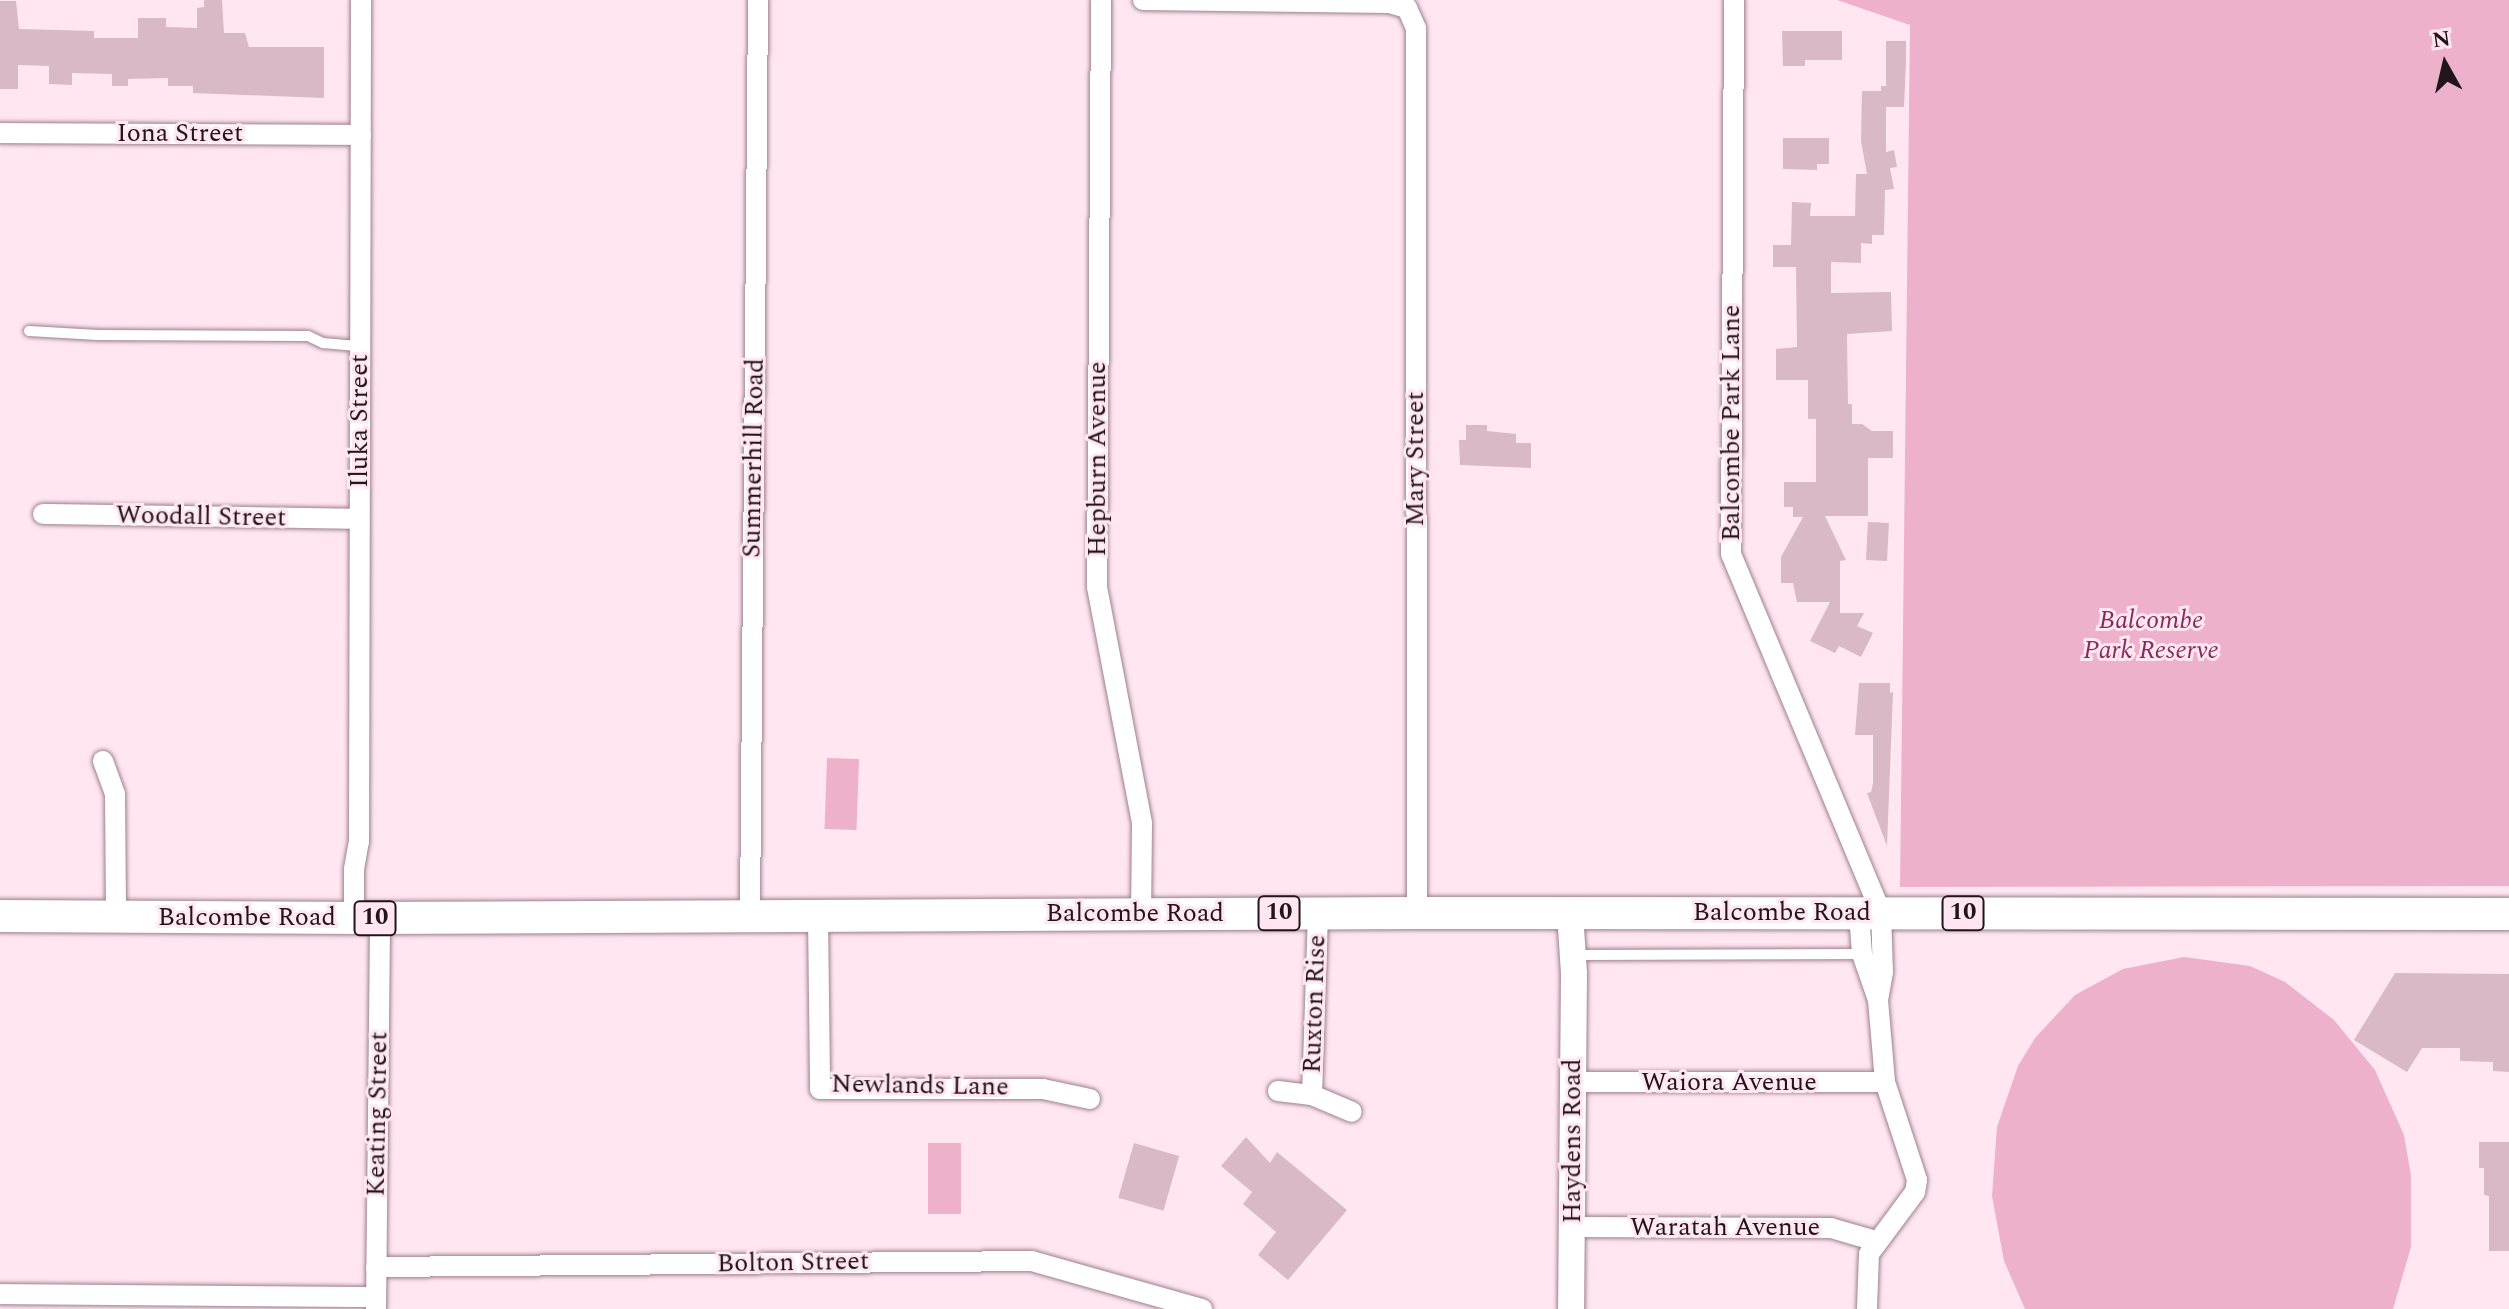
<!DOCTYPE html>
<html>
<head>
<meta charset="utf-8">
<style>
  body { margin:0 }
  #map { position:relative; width:2509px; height:1309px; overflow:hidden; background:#ffe6f0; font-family:Spectral,serif }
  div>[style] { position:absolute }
  .green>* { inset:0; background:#edb1cb; transform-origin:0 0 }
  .building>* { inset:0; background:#d8b9c5; transform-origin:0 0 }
  .roads { filter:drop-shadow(0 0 2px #9e818d) drop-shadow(0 0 2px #9e818d) }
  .service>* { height:10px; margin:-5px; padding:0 5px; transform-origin:5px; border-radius:5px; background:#fff }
  .minor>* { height:20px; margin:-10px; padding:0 10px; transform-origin:10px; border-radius:10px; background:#fff }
  .tertiary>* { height:26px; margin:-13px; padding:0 13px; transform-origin:13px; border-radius:13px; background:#fff }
  .primary>* { height:32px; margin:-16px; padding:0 16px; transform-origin:16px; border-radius:16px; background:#fff }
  span { translate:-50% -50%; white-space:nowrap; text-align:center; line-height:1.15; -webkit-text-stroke:6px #ffe6f0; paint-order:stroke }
  .shield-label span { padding:2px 6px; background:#ffe6f0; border:2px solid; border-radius:6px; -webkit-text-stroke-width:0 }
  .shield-label { font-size:24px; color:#20151a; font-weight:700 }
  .street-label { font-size:26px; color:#20151a }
  .park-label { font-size:26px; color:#862c5b; font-style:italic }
  .north { position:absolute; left:2405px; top:24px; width:80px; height:80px; -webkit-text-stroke:6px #ffe6f0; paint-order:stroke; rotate:352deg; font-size:22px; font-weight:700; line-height:32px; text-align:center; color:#20151a }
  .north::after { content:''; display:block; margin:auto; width:28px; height:36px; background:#20151a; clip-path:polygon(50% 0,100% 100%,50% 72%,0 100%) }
</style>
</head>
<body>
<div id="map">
  <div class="green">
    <div style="clip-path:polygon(1837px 0,2509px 0,2509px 886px,1900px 887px,1910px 25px)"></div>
    <div style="left:827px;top:758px;width:32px;height:71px;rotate:2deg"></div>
    <div style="clip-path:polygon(2184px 957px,2250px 966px,2285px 982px,2334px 1020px,2375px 1070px,2404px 1135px,2411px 1176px,2411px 1247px,2393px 1309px,2025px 1309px,2004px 1261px,1992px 1196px,1997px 1127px,2018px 1066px,2035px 1038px,2075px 995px,2123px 969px)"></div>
    <div style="left:928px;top:1143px;width:33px;height:71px"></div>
  </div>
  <div class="building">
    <div style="clip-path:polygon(204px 0,222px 0,224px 33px,245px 33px,249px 47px,324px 47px,324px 98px,193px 93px,193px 86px,168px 86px,168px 78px,128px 79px,128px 86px,112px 86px,112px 74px,72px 73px,72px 85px,49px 84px,49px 66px,18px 65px,18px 89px,0 89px,0 1px,16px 1px,19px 29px,94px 31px,94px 38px,138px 38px,138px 18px,166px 18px,166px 27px,197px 28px,197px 8px,204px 7px)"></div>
    <div style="clip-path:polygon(1782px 31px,1842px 31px,1842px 60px,1805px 60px,1805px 66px,1783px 66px)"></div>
    <div style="clip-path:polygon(1886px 41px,1906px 41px,1906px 61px,1904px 107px,1886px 107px,1886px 152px,1894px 150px,1897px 167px,1890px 168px,1894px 189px,1885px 190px,1884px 235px,1872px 235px,1872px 244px,1861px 243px,1861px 263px,1831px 262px,1831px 293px,1891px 292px,1892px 331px,1847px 334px,1848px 404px,1852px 404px,1852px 424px,1862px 424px,1872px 431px,1893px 431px,1893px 458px,1868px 458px,1868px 516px,1825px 516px,1846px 560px,1840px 561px,1840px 613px,1864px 613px,1857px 626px,1873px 633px,1861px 657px,1839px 646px,1835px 653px,1810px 641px,1830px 602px,1797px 602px,1793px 583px,1781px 583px,1781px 557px,1803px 517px,1793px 517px,1793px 507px,1784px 507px,1784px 482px,1816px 482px,1816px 419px,1808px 419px,1808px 380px,1776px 380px,1776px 349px,1797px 347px,1796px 267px,1773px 267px,1773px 245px,1791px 245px,1792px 202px,1811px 203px,1810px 216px,1855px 216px,1856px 174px,1867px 174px,1861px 141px,1862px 91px,1881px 91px,1881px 86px,1886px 86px)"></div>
    <div style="clip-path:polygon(1783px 138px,1829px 138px,1829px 164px,1817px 164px,1817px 170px,1783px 169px)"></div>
    <div style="clip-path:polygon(1466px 425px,1487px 425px,1487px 431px,1516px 434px,1516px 443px,1531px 443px,1531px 468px,1460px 465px,1459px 440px,1466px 440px)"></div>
    <div style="left:1868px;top:522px;width:21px;height:38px;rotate:3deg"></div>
    <div style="clip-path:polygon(1859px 683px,1890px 683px,1890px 693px,1893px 692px,1887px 846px,1867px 793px,1871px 792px,1873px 783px,1873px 735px,1855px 735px)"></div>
    <div style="clip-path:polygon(2395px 973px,2509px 974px,2509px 1072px,2493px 1071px,2493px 1062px,2460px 1061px,2460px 1048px,2422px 1048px,2407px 1072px,2354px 1040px)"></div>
    <div style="clip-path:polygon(1246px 1137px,1270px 1163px,1277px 1152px,1347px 1210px,1288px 1280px,1258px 1255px,1276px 1232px,1243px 1204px,1252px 1192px,1221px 1166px)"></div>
    <div style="clip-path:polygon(2479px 1142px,2509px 1142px,2509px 1251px,2489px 1251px,2489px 1196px,2484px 1195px,2484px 1168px,2479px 1168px)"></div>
    <div style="left:1134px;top:1143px;width:47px;height:57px;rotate:16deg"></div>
  </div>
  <div class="roads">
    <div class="service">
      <div style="left:29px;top:331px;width:69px;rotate:3.3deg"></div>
      <div style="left:98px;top:335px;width:210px;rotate:0.3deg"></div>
      <div style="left:308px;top:336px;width:17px;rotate:25deg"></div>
      <div style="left:323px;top:343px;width:37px;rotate:5deg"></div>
      <div style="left:1585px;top:955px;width:277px;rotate:-0.2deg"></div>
    </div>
    <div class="minor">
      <div style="left:1101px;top:0;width:587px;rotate:90.39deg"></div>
      <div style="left:1097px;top:587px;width:241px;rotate:79.2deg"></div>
      <div style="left:1142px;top:824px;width:90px;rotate:90.6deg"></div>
      <div style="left:1143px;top:0;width:246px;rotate:0.7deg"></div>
      <div style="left:1389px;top:3px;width:19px;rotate:16deg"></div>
      <div style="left:1734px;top:0;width:554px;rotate:90.31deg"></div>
      <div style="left:1731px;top:554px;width:389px;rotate:67.3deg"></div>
      <div style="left:1881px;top:913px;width:59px;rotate:88.1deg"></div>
      <div style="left:1883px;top:972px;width:28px;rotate:100deg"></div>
      <div style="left:1407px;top:8px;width:22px;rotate:66deg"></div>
      <div style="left:1416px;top:28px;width:885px;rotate:89.94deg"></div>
      <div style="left:0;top:133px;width:361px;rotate:0.3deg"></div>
      <div style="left:43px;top:514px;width:316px;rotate:0.9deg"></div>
      <div style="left:103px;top:761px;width:35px;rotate:70deg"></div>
      <div style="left:115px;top:794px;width:123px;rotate:89.5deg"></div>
      <div style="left:1859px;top:913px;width:41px;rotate:85.8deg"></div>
      <div style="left:1862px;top:954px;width:49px;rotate:70.8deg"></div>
      <div style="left:1878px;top:1000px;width:82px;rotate:85.1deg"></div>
      <div style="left:1885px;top:1082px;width:103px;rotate:71.9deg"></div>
      <div style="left:1917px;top:1180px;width:12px;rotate:99deg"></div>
      <div style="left:1915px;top:1192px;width:77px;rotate:126.6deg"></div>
      <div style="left:1869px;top:1254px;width:55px;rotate:92.1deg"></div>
      <div style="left:750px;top:916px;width:916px;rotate:-89.5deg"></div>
      <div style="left:818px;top:916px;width:173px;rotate:89.3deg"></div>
      <div style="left:820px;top:1089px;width:223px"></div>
      <div style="left:1043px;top:1089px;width:48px;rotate:12deg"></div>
      <div style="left:354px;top:918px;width:49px;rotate:-90deg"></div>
      <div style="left:354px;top:869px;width:27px;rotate:-80deg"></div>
      <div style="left:359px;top:842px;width:842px;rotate:-89.86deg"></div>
      <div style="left:1573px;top:1082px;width:312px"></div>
      <div style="left:1278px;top:1091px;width:34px;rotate:7deg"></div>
      <div style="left:1312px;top:1095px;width:182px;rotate:-88.1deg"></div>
      <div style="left:1312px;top:1095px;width:43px;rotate:23deg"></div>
      <div style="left:1572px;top:1227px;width:259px;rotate:0.2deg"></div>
      <div style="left:1831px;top:1228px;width:47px;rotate:16.1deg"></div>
      <div style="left:376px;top:1267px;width:656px;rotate:-0.52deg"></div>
      <div style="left:1032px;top:1261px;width:177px;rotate:15.8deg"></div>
      <div style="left:0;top:1294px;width:376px;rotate:0.5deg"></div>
      <div style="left:376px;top:1309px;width:391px;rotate:-89.4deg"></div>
    </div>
    <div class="tertiary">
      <div style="left:1570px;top:913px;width:60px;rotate:86.2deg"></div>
      <div style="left:1574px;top:973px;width:336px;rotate:90.5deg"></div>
    </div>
    <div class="primary">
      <div style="left:0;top:916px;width:365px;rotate:0.3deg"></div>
      <div style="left:365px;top:918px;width:1052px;rotate:-0.27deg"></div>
      <div style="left:1417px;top:913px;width:1092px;rotate:0.05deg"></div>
    </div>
  </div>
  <div class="shield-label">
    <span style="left:1279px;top:913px">10</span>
    <span style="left:1963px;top:913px">10</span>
    <span style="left:375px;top:918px">10</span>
  </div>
  <div class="street-label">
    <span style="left:180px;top:134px">Iona Street</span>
    <span style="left:360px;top:421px;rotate:-90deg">Iluka Street</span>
    <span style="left:1732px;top:423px;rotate:-90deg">Balcombe Park Lane</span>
    <span style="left:754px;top:458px;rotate:-89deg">Summerhill Road</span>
    <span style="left:1098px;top:459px;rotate:-90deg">Hepburn Avenue</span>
    <span style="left:1416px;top:459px;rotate:-90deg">Mary Street</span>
    <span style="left:201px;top:517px;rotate:1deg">Woodall Street</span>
    <span style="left:1782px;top:913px">Balcombe Road</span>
    <span style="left:1135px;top:914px">Balcombe Road</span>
    <span style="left:247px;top:918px">Balcombe Road</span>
    <span style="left:1315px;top:1004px;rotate:-88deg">Ruxton Rise</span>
    <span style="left:1729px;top:1083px">Waiora Avenue</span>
    <span style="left:920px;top:1086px;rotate:1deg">Newlands Lane</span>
    <span style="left:378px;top:1114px;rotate:-89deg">Keating Street</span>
    <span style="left:1573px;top:1141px;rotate:-90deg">Haydens Road</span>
    <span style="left:1725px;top:1228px">Waratah Avenue</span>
    <span style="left:793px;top:1263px;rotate:-1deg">Bolton Street</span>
  </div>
  <div class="park-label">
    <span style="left:2151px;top:636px">Balcombe<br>Park Reserve</span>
  </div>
  <div class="north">N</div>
</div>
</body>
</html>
